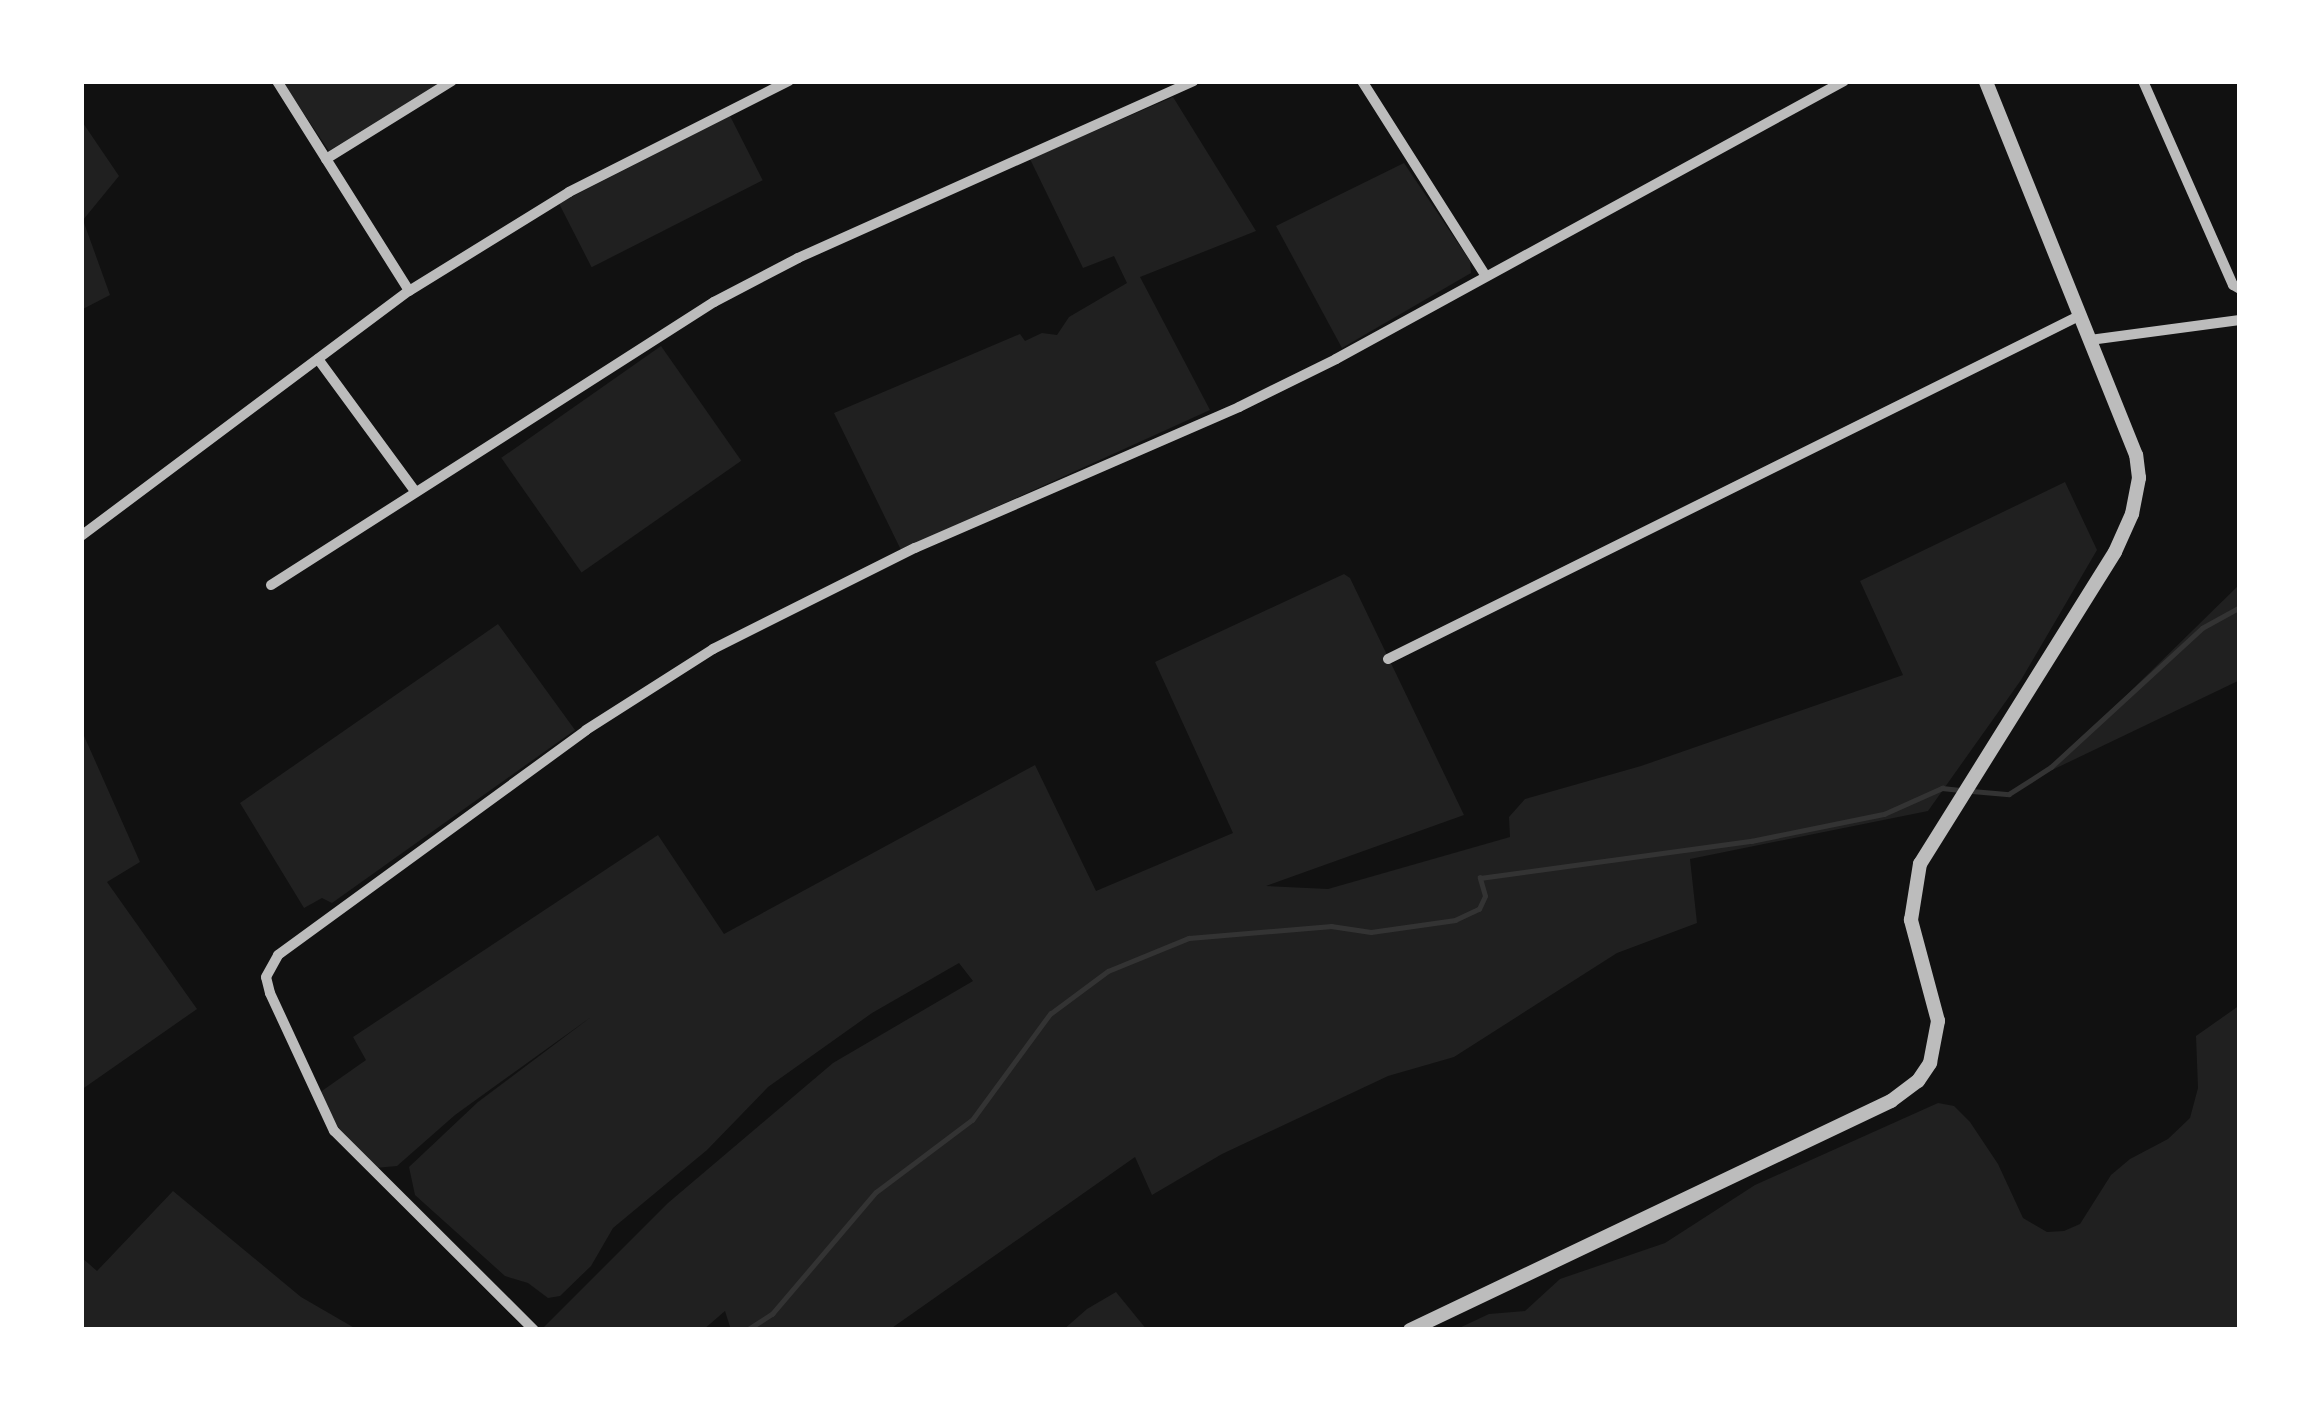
<!DOCTYPE html>
<html>
<head>
<meta charset="utf-8">
<style>
  body { margin:0 }
  #map { position:relative; width:2321px; height:1411px; overflow:hidden; background:#111; font-family:"Alegreya Sans",sans-serif }
  div>[style] { position:absolute }
  .green>* { inset:0; background:#202020; transform-origin:0 0 }
  .stream>* { height:4.5px; margin:-2.25px; padding:0 2.25px; transform-origin:2.25px; border-radius:2.25px; background:#333 }
  .minor>* { height:10px; margin:-5px; padding:0 5px; transform-origin:5px; border-radius:5px; background:#bcbcbc }
  .tertiary>* { height:14px; margin:-7px; padding:0 7px; transform-origin:7px; border-radius:7px; background:#bcbcbc }
  span { translate:-50% -50%; white-space:nowrap; text-align:center; line-height:1.15; -webkit-text-stroke:9px #fff; paint-order:stroke }
  .frame { position:absolute; inset:0; border:84px solid #fff; pointer-events:none }
</style>
</head>
<body>
<div id="map">
  <div class="green">
    <div style="clip-path:polygon(282px 81px,443px 81px,329px 151px)"></div>
    <div style="clip-path:polygon(1173px 97px,1256px 231px,1140px 277px,1210px 410px,901px 550px,834px 413px,1020px 334px,1025px 341px,1042px 333px,1057px 335px,1069px 317px,1127px 283px,1114px 256px,1083px 268px,1030px 159px)"></div>
    <div style="left:730px;top:116px;width:72px;height:192px;rotate:63deg"></div>
    <div style="clip-path:polygon(81px 120px,119px 176px,83px 220px,110px 295px,81px 310px)"></div>
    <div style="clip-path:polygon(1404px 163px,1470px 261px,1471px 273px,1342px 348px,1276px 226px)"></div>
    <div style="left:661px;top:346px;width:140px;height:195px;rotate:55deg"></div>
    <div style="clip-path:polygon(2065px 482px,2097px 550px,2021px 680px,1928px 811px,1690px 859px,1697px 923px,1617px 953px,1454px 1057px,1388px 1076px,1222px 1154px,1152px 1195px,1135px 1157px,889px 1330px,731px 1330px,725px 1311px,703px 1330px,542px 1329px,668px 1203px,833px 1063px,973px 981px,959px 963px,872px 1013px,768px 1087px,707px 1150px,613px 1228px,591px 1266px,560px 1296px,548px 1298px,528px 1283px,505px 1276px,415px 1195px,409px 1167px,478px 1102px,591px 1017px,455px 1115px,397px 1166px,375px 1168px,334px 1123px,319px 1093px,366px 1060px,353px 1037px,658px 835px,724px 934px,1035px 765px,1096px 891px,1233px 833px,1155px 662px,1344px 574px,1350px 578px,1464px 815px,1266px 886px,1328px 889px,1510px 837px,1509px 817px,1525px 799px,1641px 766px,1903px 675px,1860px 581px)"></div>
    <div style="clip-path:polygon(2240px 584px,2240px 680px,2048px 772px)"></div>
    <div style="clip-path:polygon(498px 624px,575px 730px,332px 903px,322px 898px,304px 908px,240px 803px)"></div>
    <div style="clip-path:polygon(81px 729px,140px 862px,107px 882px,197px 1009px,81px 1090px)"></div>
    <div style="clip-path:polygon(2240px 1005px,2240px 1330px,1455px 1330px,1489px 1314px,1525px 1311px,1560px 1279px,1665px 1243px,1755px 1185px,1938px 1103px,1954px 1106px,1970px 1122px,1998px 1164px,2023px 1218px,2047px 1232px,2064px 1231px,2080px 1224px,2111px 1175px,2130px 1159px,2168px 1139px,2190px 1118px,2198px 1088px,2196px 1036px)"></div>
    <div style="clip-path:polygon(173px 1191px,301px 1297px,358px 1330px,81px 1330px,81px 1257px,97px 1271px)"></div>
    <div style="clip-path:polygon(1116px 1292px,1147px 1330px,1063px 1330px,1087px 1309px)"></div>
  </div>
  <div class="stream">
    <div style="left:1972px;top:791px;width:37px;rotate:5deg"></div>
    <div style="left:2009px;top:794px;width:50px;rotate:-32.7deg"></div>
    <div style="left:2051px;top:767px;width:205px;rotate:-42.6deg"></div>
    <div style="left:2202px;top:628px;width:43px;rotate:-28.9deg"></div>
    <div style="left:747px;top:1330px;width:30px;rotate:-33deg"></div>
    <div style="left:772px;top:1314px;width:160px;rotate:-49.6deg"></div>
    <div style="left:876px;top:1192px;width:120px;rotate:-36.9deg"></div>
    <div style="left:972px;top:1120px;width:132px;rotate:-53.7deg"></div>
    <div style="left:1050px;top:1014px;width:72px;rotate:-36.6deg"></div>
    <div style="left:1108px;top:971px;width:87px;rotate:-22.2deg"></div>
    <div style="left:1189px;top:938px;width:143px;rotate:-4.8deg"></div>
    <div style="left:1331px;top:926px;width:40px;rotate:8.5deg"></div>
    <div style="left:1371px;top:932px;width:85px;rotate:-8.1deg"></div>
    <div style="left:1455px;top:920px;width:26px;rotate:-25deg"></div>
    <div style="left:1479px;top:909px;width:14px;rotate:-65deg"></div>
    <div style="left:1485px;top:896px;width:19px;rotate:-106deg"></div>
    <div style="left:1480px;top:878px;width:274px;rotate:-7.8deg"></div>
    <div style="left:1751px;top:841px;width:136px;rotate:-11.5deg"></div>
    <div style="left:1884px;top:814px;width:64px;rotate:-24.1deg"></div>
    <div style="left:1942px;top:788px;width:18px;rotate:6deg"></div>
  </div>
  <div class="minor">
    <div style="left:277px;top:81px;width:248px;rotate:57.8deg"></div>
    <div style="left:1362px;top:81px;width:230px;rotate:57.6deg"></div>
    <div style="left:2143px;top:81px;width:223px;rotate:66.2deg"></div>
    <div style="left:2233px;top:285px;width:8px;rotate:30deg"></div>
    <div style="left:326px;top:159px;width:148px;rotate:-31.8deg"></div>
    <div style="left:2090px;top:340px;width:151px;rotate:-7.6deg"></div>
    <div style="left:318px;top:359px;width:164px;rotate:53.7deg"></div>
    <div style="left:81px;top:536px;width:409px;rotate:-36.8deg"></div>
    <div style="left:409px;top:291px;width:188px;rotate:-31.7deg"></div>
    <div style="left:569px;top:192px;width:246px;rotate:-26.8deg"></div>
    <div style="left:271px;top:585px;width:526px;rotate:-32.57deg"></div>
    <div style="left:714px;top:302px;width:95px;rotate:-27.6deg"></div>
    <div style="left:798px;top:258px;width:433px;rotate:-24.1deg"></div>
    <div style="left:1388px;top:659px;width:774px;rotate:-26.4deg"></div>
    <div style="left:534px;top:1330px;width:282px;rotate:-135.1deg"></div>
    <div style="left:334px;top:1131px;width:152px;rotate:-114.9deg"></div>
    <div style="left:270px;top:993px;width:16px;rotate:-104deg"></div>
    <div style="left:266px;top:977px;width:25px;rotate:-61deg"></div>
    <div style="left:278px;top:955px;width:381px;rotate:-36.1deg"></div>
    <div style="left:586px;top:730px;width:151px;rotate:-32.5deg"></div>
    <div style="left:713px;top:649px;width:226px;rotate:-26.6deg"></div>
    <div style="left:915px;top:548px;width:353px;rotate:-23.5deg"></div>
    <div style="left:1239px;top:407px;width:108px;rotate:-26.3deg"></div>
    <div style="left:1336px;top:359px;width:579px;rotate:-28.69deg"></div>
  </div>
  <div class="tertiary">
    <div style="left:1410px;top:1330px;width:533px;rotate:-25.46deg"></div>
    <div style="left:1891px;top:1101px;width:34px;rotate:-37deg"></div>
    <div style="left:1918px;top:1081px;width:22px;rotate:-56deg"></div>
    <div style="left:1930px;top:1063px;width:43px;rotate:-79.2deg"></div>
    <div style="left:1938px;top:1021px;width:105px;rotate:-105deg"></div>
    <div style="left:1911px;top:920px;width:57px;rotate:-80.9deg"></div>
    <div style="left:1920px;top:864px;width:368px;rotate:-58deg"></div>
    <div style="left:2115px;top:552px;width:42px;rotate:-65.9deg"></div>
    <div style="left:2132px;top:514px;width:37px;rotate:-79deg"></div>
    <div style="left:2139px;top:478px;width:23px;rotate:-97deg"></div>
    <div style="left:2136px;top:455px;width:403px;rotate:-111.9deg"></div>
  </div>
  <div class="frame"></div>
</div>
</body>
</html>
